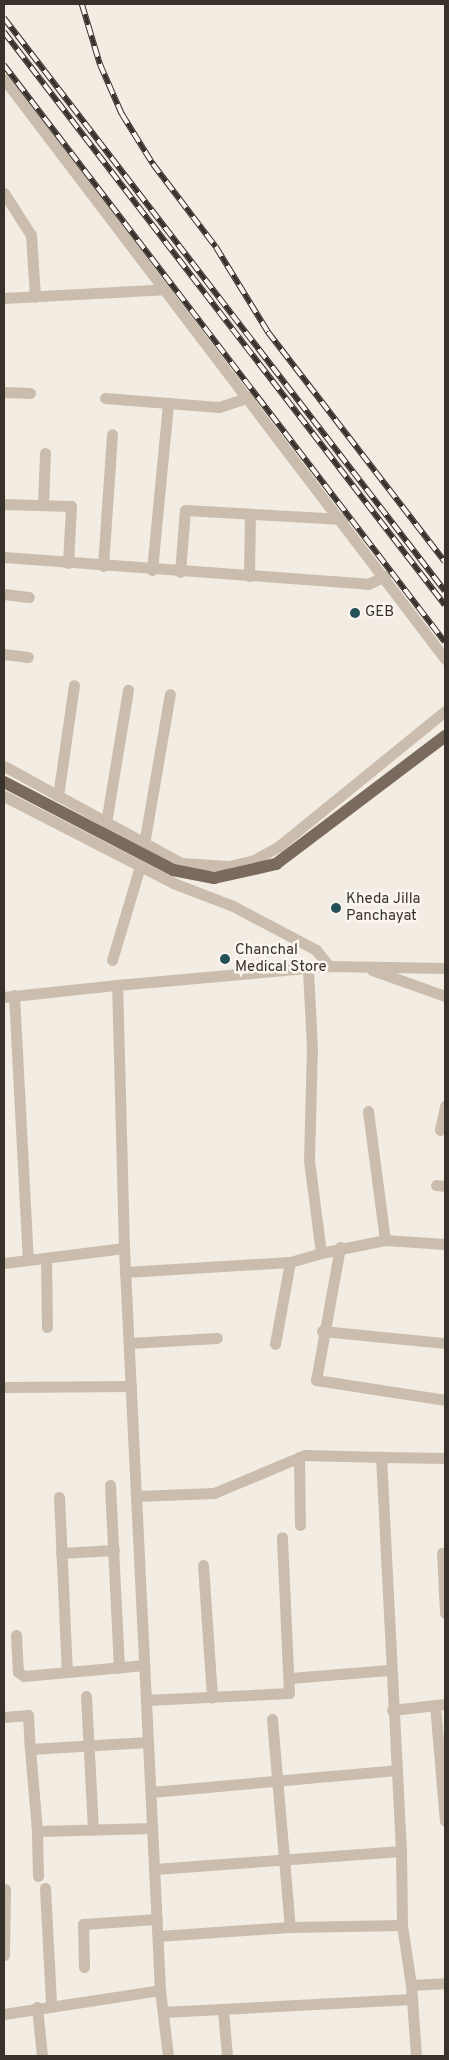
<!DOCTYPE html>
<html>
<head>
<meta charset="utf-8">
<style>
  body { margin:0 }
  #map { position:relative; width:449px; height:2060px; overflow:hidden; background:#f2ece2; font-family:Overpass,sans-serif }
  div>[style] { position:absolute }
  .minor>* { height:11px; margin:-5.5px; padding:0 5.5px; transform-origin:5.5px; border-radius:5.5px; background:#cabdae }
  .primary>* { height:12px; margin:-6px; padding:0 6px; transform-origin:6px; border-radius:6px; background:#7a6a5e }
  .rail>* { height:5.5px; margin-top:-2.75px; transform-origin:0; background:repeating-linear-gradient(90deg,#faf5ee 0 11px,#39312c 0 22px); box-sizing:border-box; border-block:1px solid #39312c }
  .dots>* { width:14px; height:14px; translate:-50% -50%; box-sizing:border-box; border:2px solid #faf5ee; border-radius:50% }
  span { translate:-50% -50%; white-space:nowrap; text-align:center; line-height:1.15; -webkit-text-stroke:5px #faf5ee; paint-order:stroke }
  .poi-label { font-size:15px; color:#39312c }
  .left { translate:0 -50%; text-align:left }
  .frame { position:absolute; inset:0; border:5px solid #39312c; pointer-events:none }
</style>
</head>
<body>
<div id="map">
  <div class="minor">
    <div style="left:4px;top:79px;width:729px;rotate:52.75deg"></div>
    <div style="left:4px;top:193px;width:50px;rotate:57.3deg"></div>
    <div style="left:31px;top:235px;width:62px;rotate:86.3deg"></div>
    <div style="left:4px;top:298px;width:164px;rotate:-3.1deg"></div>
    <div style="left:4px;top:392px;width:26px;rotate:2deg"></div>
    <div style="left:105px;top:398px;width:114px;rotate:4.5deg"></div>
    <div style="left:219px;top:407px;width:33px;rotate:-18deg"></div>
    <div style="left:4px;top:504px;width:67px;rotate:1.7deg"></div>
    <div style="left:71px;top:506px;width:57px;rotate:93deg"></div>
    <div style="left:43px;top:505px;width:52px;rotate:-87.8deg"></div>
    <div style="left:4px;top:557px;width:365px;rotate:4.2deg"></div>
    <div style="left:368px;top:584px;width:19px;rotate:-25deg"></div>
    <div style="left:103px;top:566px;width:132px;rotate:-86.1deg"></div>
    <div style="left:152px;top:570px;width:168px;rotate:-84.5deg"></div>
    <div style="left:180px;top:572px;width:62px;rotate:-85.4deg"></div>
    <div style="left:185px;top:510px;width:158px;rotate:3.3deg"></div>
    <div style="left:249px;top:576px;width:62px;rotate:-89.1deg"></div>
    <div style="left:4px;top:594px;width:25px;rotate:7deg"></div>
    <div style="left:4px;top:654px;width:24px;rotate:7deg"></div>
    <div style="left:4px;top:766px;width:202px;rotate:28.7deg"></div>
    <div style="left:181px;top:863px;width:48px;rotate:3.6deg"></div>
    <div style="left:229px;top:866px;width:26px;rotate:-13deg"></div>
    <div style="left:254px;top:860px;width:29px;rotate:-29deg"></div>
    <div style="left:279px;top:846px;width:214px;rotate:-39.1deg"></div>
    <div style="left:4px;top:796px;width:190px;rotate:27.2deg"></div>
    <div style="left:173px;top:883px;width:64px;rotate:21deg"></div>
    <div style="left:233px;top:906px;width:94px;rotate:27.9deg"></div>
    <div style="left:316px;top:950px;width:21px;rotate:51deg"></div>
    <div style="left:58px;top:796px;width:112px;rotate:-81.8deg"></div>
    <div style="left:106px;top:823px;width:135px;rotate:-80.6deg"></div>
    <div style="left:144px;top:844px;width:152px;rotate:-80.2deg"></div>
    <div style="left:112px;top:960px;width:98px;rotate:-73.4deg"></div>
    <div style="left:372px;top:970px;width:77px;rotate:19.6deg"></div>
    <div style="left:14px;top:995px;width:263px;rotate:87deg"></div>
    <div style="left:4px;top:997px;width:114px;rotate:-6.1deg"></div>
    <div style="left:368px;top:1111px;width:130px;rotate:82.5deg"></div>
    <div style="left:440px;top:1130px;width:25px;rotate:-78deg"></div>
    <div style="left:436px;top:1185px;width:9px;rotate:6deg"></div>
    <div style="left:340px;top:1247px;width:135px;rotate:100.2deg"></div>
    <div style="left:316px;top:1380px;width:131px;rotate:8.8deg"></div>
    <div style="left:321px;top:1253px;width:65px;rotate:-11.5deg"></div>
    <div style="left:385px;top:1240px;width:60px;rotate:3.8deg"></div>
    <div style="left:46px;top:1258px;width:69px;rotate:89.2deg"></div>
    <div style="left:4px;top:1263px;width:121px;rotate:-7.1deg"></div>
    <div style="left:125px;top:1272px;width:165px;rotate:-3.5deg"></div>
    <div style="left:290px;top:1262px;width:32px;rotate:-16deg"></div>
    <div style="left:321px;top:1253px;width:94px;rotate:-97.4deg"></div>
    <div style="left:309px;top:1160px;width:111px;rotate:-88.5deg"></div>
    <div style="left:312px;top:1049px;width:78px;rotate:-92.9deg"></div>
    <div style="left:322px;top:1331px;width:124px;rotate:5.6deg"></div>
    <div style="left:129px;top:1343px;width:88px;rotate:-3.3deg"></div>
    <div style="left:275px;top:1344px;width:83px;rotate:-79.6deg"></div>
    <div style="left:4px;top:1387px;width:127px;rotate:-0.5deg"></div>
    <div style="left:299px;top:1457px;width:68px;rotate:89.2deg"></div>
    <div style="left:110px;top:1485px;width:183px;rotate:87.2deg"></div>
    <div style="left:136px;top:1496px;width:78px;rotate:-2.2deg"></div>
    <div style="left:214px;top:1493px;width:99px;rotate:-22.7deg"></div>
    <div style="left:305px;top:1455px;width:76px;rotate:1.5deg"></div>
    <div style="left:59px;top:1497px;width:175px;rotate:87.4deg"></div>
    <div style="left:61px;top:1553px;width:53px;rotate:-3.2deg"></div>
    <div style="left:442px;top:1553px;width:60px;rotate:87.1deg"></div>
    <div style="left:203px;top:1565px;width:133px;rotate:86.1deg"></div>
    <div style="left:16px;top:1635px;width:37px;rotate:87deg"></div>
    <div style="left:18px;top:1672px;width:7px;rotate:34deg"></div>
    <div style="left:24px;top:1676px;width:121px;rotate:-5.2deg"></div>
    <div style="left:290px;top:1678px;width:99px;rotate:-4.6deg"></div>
    <div style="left:86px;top:1696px;width:134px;rotate:87deg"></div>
    <div style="left:146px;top:1700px;width:143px;rotate:-2.8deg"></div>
    <div style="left:289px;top:1693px;width:156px;rotate:-92.6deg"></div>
    <div style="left:435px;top:1705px;width:116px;rotate:85.1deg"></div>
    <div style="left:392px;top:1710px;width:53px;rotate:-6.5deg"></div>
    <div style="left:4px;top:1717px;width:24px;rotate:-5deg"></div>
    <div style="left:28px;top:1715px;width:34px;rotate:87deg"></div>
    <div style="left:30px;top:1749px;width:118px;rotate:-3.4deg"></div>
    <div style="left:272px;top:1719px;width:209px;rotate:85.1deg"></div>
    <div style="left:290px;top:1927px;width:112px;rotate:-1deg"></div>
    <div style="left:402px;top:1925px;width:61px;rotate:81.5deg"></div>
    <div style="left:30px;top:1749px;width:82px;rotate:85.1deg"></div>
    <div style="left:151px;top:1792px;width:246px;rotate:-5.1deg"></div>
    <div style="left:401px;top:1851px;width:395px;rotate:-92.9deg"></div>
    <div style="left:381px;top:1457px;width:64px;rotate:0.9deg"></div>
    <div style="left:155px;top:1869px;width:247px;rotate:-4.2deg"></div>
    <div style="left:401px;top:1851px;width:74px;rotate:89.2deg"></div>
    <div style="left:38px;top:1876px;width:45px;rotate:-91.3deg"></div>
    <div style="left:37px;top:1831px;width:115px;rotate:-1.5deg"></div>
    <div style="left:45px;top:1888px;width:116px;rotate:87deg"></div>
    <div style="left:158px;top:1936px;width:132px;rotate:-3.9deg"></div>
    <div style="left:4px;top:1955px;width:66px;rotate:-89.1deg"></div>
    <div style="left:84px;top:1967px;width:43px;rotate:-91.3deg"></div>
    <div style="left:83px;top:1924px;width:74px;rotate:-3.9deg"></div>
    <div style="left:37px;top:2007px;width:49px;rotate:84.2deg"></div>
    <div style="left:223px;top:2010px;width:46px;rotate:85deg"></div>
    <div style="left:163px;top:2012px;width:249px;rotate:-3deg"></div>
    <div style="left:4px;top:2014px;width:158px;rotate:-8.7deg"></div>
    <div style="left:168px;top:2056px;width:66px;rotate:-96.9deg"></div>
    <div style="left:160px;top:1990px;width:743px;rotate:-92.78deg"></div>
    <div style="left:124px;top:1248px;width:263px;rotate:-91.5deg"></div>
    <div style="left:117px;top:985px;width:213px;rotate:-5.1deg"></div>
    <div style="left:329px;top:966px;width:116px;rotate:1deg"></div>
    <div style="left:416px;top:2056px;width:71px;rotate:-94deg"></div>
    <div style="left:411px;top:1985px;width:34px;rotate:-3deg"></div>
  </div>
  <div class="primary">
    <div style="left:4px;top:782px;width:191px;rotate:27.5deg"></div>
    <div style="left:173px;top:870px;width:42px;rotate:11deg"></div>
    <div style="left:214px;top:878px;width:64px;rotate:-12.7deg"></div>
    <div style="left:276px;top:864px;width:212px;rotate:-37.1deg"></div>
  </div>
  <div class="rail">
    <div style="left:82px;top:4px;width:63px;rotate:73.3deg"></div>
    <div style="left:100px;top:64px;width:55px;rotate:66.3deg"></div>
    <div style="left:122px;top:114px;width:59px;rotate:58.2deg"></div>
    <div style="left:153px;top:164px;width:104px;rotate:52.8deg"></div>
    <div style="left:216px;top:247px;width:100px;rotate:58.5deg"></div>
    <div style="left:268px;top:332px;width:290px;rotate:52.4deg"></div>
    <div style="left:4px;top:18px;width:723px;rotate:52.42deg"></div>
    <div style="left:4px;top:32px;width:723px;rotate:52.42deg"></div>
    <div style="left:4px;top:65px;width:726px;rotate:52.61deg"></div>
  </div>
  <div class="dots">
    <div style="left:355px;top:613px;background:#245158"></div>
    <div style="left:336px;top:908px;background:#245158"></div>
    <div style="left:225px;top:959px;background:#245158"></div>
  </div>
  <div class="poi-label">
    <span class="left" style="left:365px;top:613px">GEB</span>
    <span class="left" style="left:346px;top:908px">Kheda Jilla<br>Panchayat</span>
    <span class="left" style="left:235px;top:959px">Chanchal<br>Medical Store</span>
  </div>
  <div class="frame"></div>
</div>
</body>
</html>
